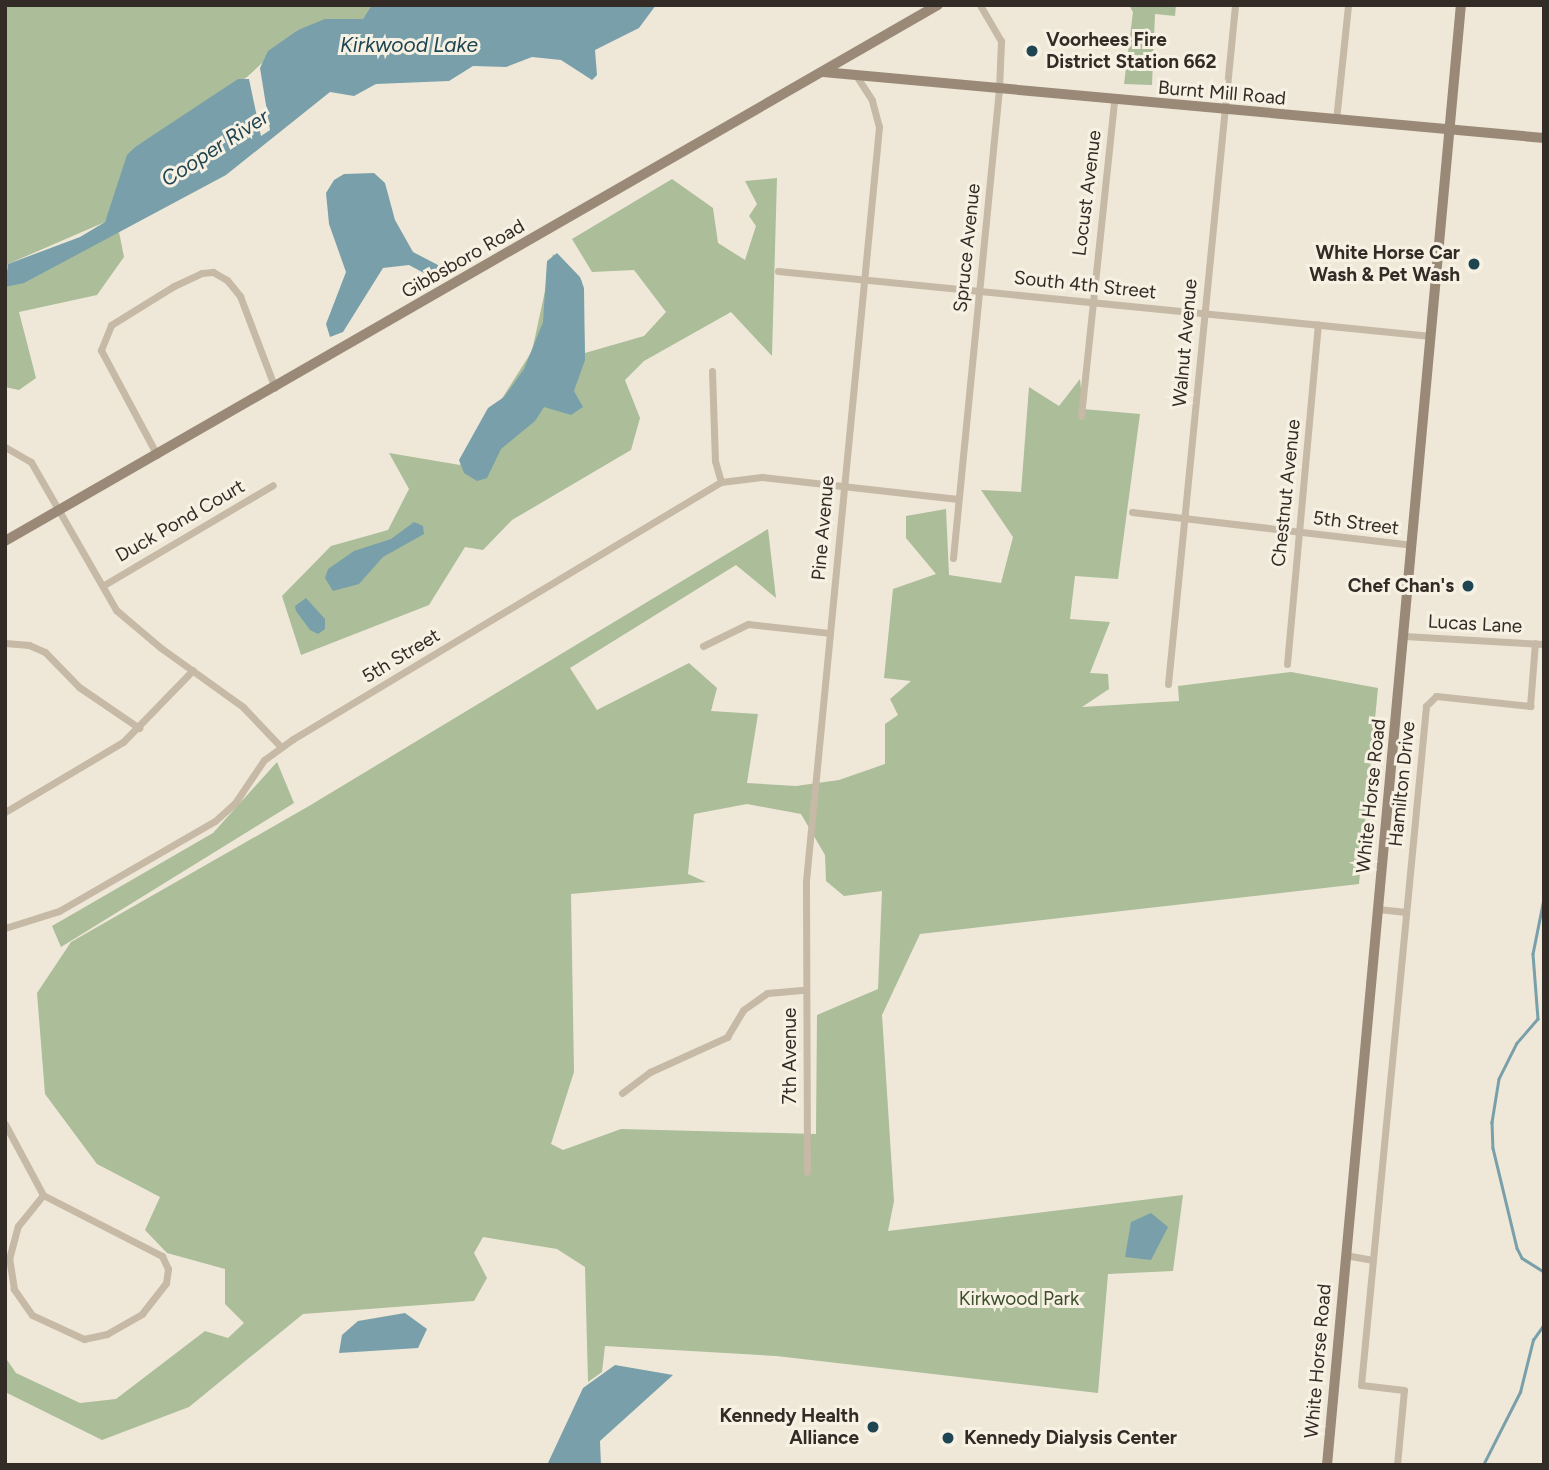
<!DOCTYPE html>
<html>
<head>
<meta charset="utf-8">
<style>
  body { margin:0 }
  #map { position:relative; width:1549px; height:1470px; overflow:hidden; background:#efe8d8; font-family:Figtree,sans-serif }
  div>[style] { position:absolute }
  .green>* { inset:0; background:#abbd99 }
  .water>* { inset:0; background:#79a0aa }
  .stream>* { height:2.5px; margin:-1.25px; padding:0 1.25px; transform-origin:1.25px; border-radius:1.25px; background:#79a0aa }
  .street>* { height:7px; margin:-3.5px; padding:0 3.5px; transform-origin:3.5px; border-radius:3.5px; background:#c6b9a5 }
  .secondary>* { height:10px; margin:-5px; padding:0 5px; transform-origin:5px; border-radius:5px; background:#998976 }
  .dots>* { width:19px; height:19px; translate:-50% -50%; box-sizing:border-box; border:4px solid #f7f1e3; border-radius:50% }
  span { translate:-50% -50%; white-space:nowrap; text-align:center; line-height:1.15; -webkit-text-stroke:6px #f7f1e3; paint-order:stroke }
  .poi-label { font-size:19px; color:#322b26; font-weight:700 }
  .left { translate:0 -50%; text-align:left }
  .right { translate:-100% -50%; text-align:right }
  .street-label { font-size:19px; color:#322b26 }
  .park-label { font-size:19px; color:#3c4f2b }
  .water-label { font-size:21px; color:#1e4551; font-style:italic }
  .frame { position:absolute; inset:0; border:7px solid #322b26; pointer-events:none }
</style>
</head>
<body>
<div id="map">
  <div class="green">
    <div style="clip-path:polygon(5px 5px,374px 5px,363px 19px,298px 30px,247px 77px,135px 147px,105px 222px,8px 264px,5px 273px)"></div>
    <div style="clip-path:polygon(1129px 5px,1176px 5px,1175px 16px,1155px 14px,1152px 85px,1124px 84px,1133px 12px)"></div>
    <div style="clip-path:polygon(777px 178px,772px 356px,731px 312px,644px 361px,625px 380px,640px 418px,631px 450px,512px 520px,483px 550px,465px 547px,429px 605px,301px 655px,282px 596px,331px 546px,388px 530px,409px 489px,389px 453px,460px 465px,532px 351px,553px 254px,582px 281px,585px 353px,644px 336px,666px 312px,634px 270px,592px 272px,572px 239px,672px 179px,713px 208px,718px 243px,745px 260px,756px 226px,749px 216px,757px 204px,745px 181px)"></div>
    <div style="clip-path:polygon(119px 232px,124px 257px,97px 295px,19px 312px,36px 378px,19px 390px,5px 387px,5px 282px)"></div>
    <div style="clip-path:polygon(evenodd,1080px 379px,1083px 409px,1140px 414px,1118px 579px,1075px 576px,1070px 619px,1110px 622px,1090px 673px,1108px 674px,1109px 689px,1082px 707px,1179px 701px,1178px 686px,1291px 672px,1378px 688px,1359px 884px,920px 934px,882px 1015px,894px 1201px,888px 1231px,1183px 1195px,1173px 1271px,1108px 1274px,1098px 1393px,776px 1356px,605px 1346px,602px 1372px,588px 1382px,585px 1267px,557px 1249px,483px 1237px,474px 1253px,487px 1278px,474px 1301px,303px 1314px,189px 1407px,102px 1440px,5px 1392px,5px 1357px,16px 1373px,80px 1403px,116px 1399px,205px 1331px,228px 1338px,244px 1323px,225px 1304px,225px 1269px,167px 1253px,145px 1230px,160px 1197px,97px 1164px,45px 1094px,37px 993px,71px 942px,309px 806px,768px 529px,776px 598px,736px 565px,570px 668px,597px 710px,689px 663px,717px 688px,711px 711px,758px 714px,747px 783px,796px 786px,839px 780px,885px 764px,885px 724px,898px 715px,890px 699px,911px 681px,884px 678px,893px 589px,936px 574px,906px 538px,906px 516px,946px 509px,949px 575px,1001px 583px,1013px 537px,981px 490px,1021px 492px,1029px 387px,1059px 406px,1080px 379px,747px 804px,801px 814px,825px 855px,826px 881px,844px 896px,882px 891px,878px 989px,817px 1015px,816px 1134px,621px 1129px,563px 1150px,551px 1144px,574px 1072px,571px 894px,706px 882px,688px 874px,694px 814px,747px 804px)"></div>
    <div style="clip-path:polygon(277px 762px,294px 803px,61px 947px,52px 926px,213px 833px)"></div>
  </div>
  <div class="water">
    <div style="clip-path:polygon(372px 5px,656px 5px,639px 28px,595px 50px,597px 75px,592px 80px,561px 60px,532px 57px,506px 67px,473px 66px,449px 81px,376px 84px,354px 96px,330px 92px,226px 175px,24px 283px,5px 287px,8px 264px,80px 237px,105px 222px,127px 155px,135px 147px,238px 79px,249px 79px,261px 136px,270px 130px,260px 68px,268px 51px,298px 30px,325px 19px,363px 19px)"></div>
    <div style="clip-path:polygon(374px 173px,385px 183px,395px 220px,413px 252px,438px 265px,439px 273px,435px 279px,409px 265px,383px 268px,343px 332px,330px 337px,326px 324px,346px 272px,329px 224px,326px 193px,334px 180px,344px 174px)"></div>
    <div style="clip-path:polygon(557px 253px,580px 277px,584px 288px,585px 360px,574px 391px,583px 407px,571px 415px,544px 407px,535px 421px,501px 449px,487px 478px,477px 481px,464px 473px,459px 460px,488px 408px,504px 397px,524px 369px,543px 322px,547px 261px)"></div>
    <div style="clip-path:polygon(414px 522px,423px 526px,424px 534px,383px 557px,359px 584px,333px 591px,325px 578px,328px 569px,354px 551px,391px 539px)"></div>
    <div style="clip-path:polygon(306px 598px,325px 619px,325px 629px,318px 634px,310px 630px,296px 611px,295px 606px)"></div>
    <div style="clip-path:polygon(1151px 1213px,1168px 1227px,1151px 1260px,1125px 1257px,1131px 1222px)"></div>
    <div style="clip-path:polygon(405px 1313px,427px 1329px,418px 1348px,339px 1353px,342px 1335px,358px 1321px)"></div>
    <div style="clip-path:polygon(615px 1365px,673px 1375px,600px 1441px,601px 1465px,547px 1465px,583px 1388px)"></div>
  </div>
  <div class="stream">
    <div style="left:1544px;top:899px;width:56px;rotate:101.3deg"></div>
    <div style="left:1533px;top:954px;width:65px;rotate:85.6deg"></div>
    <div style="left:1538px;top:1019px;width:32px;rotate:131deg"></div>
    <div style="left:1517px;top:1043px;width:40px;rotate:116.6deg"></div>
    <div style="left:1499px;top:1079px;width:44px;rotate:99.2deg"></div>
    <div style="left:1492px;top:1122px;width:26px;rotate:88deg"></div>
    <div style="left:1493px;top:1148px;width:103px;rotate:76.5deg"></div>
    <div style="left:1517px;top:1248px;width:11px;rotate:63deg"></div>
    <div style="left:1522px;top:1258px;width:26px;rotate:32deg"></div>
    <div style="left:1483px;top:1465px;width:82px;rotate:-63.1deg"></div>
    <div style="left:1520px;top:1392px;width:54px;rotate:-76deg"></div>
    <div style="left:1533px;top:1340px;width:19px;rotate:-55deg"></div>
  </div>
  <div class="street">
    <div style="left:1336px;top:120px;width:116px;rotate:-84deg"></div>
    <div style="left:778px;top:271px;width:656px;rotate:5.68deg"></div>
    <div style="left:712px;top:371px;width:90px;rotate:88.1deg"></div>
    <div style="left:715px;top:461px;width:22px;rotate:74deg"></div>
    <div style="left:1081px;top:416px;width:318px;rotate:-84deg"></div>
    <div style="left:5px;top:447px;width:30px;rotate:30deg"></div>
    <div style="left:31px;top:462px;width:171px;rotate:60.1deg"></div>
    <div style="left:116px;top:610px;width:59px;rotate:40.2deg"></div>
    <div style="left:161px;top:648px;width:101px;rotate:35.7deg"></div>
    <div style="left:243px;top:707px;width:55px;rotate:46.5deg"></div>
    <div style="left:157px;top:455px;width:119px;rotate:-118.1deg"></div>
    <div style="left:101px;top:350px;width:27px;rotate:-68deg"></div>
    <div style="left:111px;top:325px;width:74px;rotate:-31.8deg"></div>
    <div style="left:174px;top:286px;width:31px;rotate:-25deg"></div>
    <div style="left:202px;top:273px;width:11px;rotate:-5deg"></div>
    <div style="left:213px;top:272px;width:16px;rotate:30deg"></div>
    <div style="left:227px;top:280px;width:21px;rotate:51deg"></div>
    <div style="left:240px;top:296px;width:98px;rotate:69.2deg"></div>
    <div style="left:1132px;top:512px;width:281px;rotate:6.7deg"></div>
    <div style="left:953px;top:558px;width:471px;rotate:-84.4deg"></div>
    <div style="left:999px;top:89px;width:48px;rotate:-87.6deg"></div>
    <div style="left:1001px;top:41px;width:42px;rotate:-120.3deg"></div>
    <div style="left:104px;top:585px;width:196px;rotate:-30.6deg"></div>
    <div style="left:1404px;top:636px;width:140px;rotate:3.3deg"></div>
    <div style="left:5px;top:643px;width:24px;rotate:5deg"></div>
    <div style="left:29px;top:645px;width:17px;rotate:24deg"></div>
    <div style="left:45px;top:652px;width:49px;rotate:45.8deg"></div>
    <div style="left:79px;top:687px;width:73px;rotate:34.3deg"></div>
    <div style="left:703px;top:646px;width:50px;rotate:-26.1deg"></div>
    <div style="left:748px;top:624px;width:81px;rotate:6.3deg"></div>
    <div style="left:1287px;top:664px;width:341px;rotate:-84.8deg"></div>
    <div style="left:1168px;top:684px;width:682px;rotate:-84.36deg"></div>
    <div style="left:5px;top:812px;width:137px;rotate:-30.7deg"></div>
    <div style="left:123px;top:742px;width:100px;rotate:-45.8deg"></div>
    <div style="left:1378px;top:909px;width:28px;rotate:6deg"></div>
    <div style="left:5px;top:928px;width:57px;rotate:-17.5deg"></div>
    <div style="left:59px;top:911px;width:180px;rotate:-30deg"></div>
    <div style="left:215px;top:821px;width:27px;rotate:-42deg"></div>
    <div style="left:235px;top:803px;width:52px;rotate:-56deg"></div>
    <div style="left:264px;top:760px;width:36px;rotate:-36deg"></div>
    <div style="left:293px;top:739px;width:499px;rotate:-31deg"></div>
    <div style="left:721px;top:482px;width:41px;rotate:-7deg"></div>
    <div style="left:762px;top:477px;width:197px;rotate:6.4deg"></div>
    <div style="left:622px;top:1093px;width:35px;rotate:-37deg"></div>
    <div style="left:650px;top:1072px;width:85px;rotate:-24.4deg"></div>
    <div style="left:727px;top:1037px;width:31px;rotate:-59deg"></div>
    <div style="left:743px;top:1010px;width:29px;rotate:-35deg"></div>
    <div style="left:767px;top:993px;width:38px;rotate:-5deg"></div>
    <div style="left:5px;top:1124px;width:81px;rotate:61.8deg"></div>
    <div style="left:43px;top:1195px;width:134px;rotate:27.1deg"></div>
    <div style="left:162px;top:1256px;width:14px;rotate:65deg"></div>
    <div style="left:168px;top:1269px;width:14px;rotate:98deg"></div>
    <div style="left:166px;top:1283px;width:39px;rotate:128deg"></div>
    <div style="left:142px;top:1314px;width:40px;rotate:150.3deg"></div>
    <div style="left:107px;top:1334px;width:24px;rotate:168deg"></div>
    <div style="left:84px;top:1339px;width:57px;rotate:-155.2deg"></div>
    <div style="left:32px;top:1315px;width:32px;rotate:-125deg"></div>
    <div style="left:14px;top:1289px;width:30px;rotate:-99deg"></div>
    <div style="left:9px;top:1259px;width:34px;rotate:-75deg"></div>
    <div style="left:18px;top:1226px;width:40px;rotate:-51deg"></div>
    <div style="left:807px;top:1172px;width:291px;rotate:-90.2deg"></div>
    <div style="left:806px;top:881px;width:758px;rotate:-84.47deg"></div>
    <div style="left:879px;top:127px;width:28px;rotate:-105deg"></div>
    <div style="left:872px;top:100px;width:30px;rotate:-123deg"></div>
    <div style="left:1345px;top:1255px;width:27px;rotate:10deg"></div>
    <div style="left:1397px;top:1465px;width:75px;rotate:-84.7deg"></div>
    <div style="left:1404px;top:1390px;width:43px;rotate:-173.4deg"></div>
    <div style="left:1361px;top:1385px;width:682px;rotate:-84.53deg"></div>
    <div style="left:1426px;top:706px;width:14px;rotate:-45deg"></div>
    <div style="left:1436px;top:696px;width:95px;rotate:6.1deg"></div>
    <div style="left:1530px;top:706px;width:63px;rotate:-85.5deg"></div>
  </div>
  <div class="secondary">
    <div style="left:823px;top:72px;width:724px;rotate:5.23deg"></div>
    <div style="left:5px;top:541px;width:1076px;rotate:-29.88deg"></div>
    <div style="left:1327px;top:1465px;width:1466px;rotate:-84.76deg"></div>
  </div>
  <div class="dots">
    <div style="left:1032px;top:51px;background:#1e4551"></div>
    <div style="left:1474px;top:264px;background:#1e4551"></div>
    <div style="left:1468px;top:586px;background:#1e4551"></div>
    <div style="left:873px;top:1427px;background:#1e4551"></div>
    <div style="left:948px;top:1438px;background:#1e4551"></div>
  </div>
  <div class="poi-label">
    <span class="left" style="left:1046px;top:51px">Voorhees Fire<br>District Station 662</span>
    <span class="right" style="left:1460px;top:264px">White Horse Car<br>Wash &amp; Pet Wash</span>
    <span class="right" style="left:1454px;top:586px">Chef Chan's</span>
    <span class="right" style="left:859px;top:1427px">Kennedy Health<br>Alliance</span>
    <span class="left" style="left:964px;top:1438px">Kennedy Dialysis Center</span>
  </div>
  <div class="street-label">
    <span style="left:1222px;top:93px;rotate:5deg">Burnt Mill Road</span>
    <span style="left:1087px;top:193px;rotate:-83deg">Locust Avenue</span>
    <span style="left:967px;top:248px;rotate:-84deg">Spruce Avenue</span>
    <span style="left:463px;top:259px;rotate:-30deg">Gibbsboro Road</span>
    <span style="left:1085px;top:285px;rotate:6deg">South 4th Street</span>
    <span style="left:1185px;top:343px;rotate:-85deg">Walnut Avenue</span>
    <span style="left:1286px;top:493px;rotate:-84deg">Chestnut Avenue</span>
    <span style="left:180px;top:521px;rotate:-30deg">Duck Pond Court</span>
    <span style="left:1356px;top:523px;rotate:7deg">5th Street</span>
    <span style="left:823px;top:528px;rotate:-85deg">Pine Avenue</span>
    <span style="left:1475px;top:624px;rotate:3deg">Lucas Lane</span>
    <span style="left:401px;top:656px;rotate:-31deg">5th Street</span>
    <span style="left:1402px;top:784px;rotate:-84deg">Hamilton Drive</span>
    <span style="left:1371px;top:796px;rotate:-84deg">White Horse Road</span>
    <span style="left:790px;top:1056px;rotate:-90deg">7th Avenue</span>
    <span style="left:1318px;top:1361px;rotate:-85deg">White Horse Road</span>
  </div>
  <div class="park-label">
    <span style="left:1019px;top:1299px">Kirkwood Park</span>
  </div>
  <div class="water-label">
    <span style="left:409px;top:45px">Kirkwood Lake</span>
    <span style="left:215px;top:148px;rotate:-33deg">Cooper River</span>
  </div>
  <div class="frame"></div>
</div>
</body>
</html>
